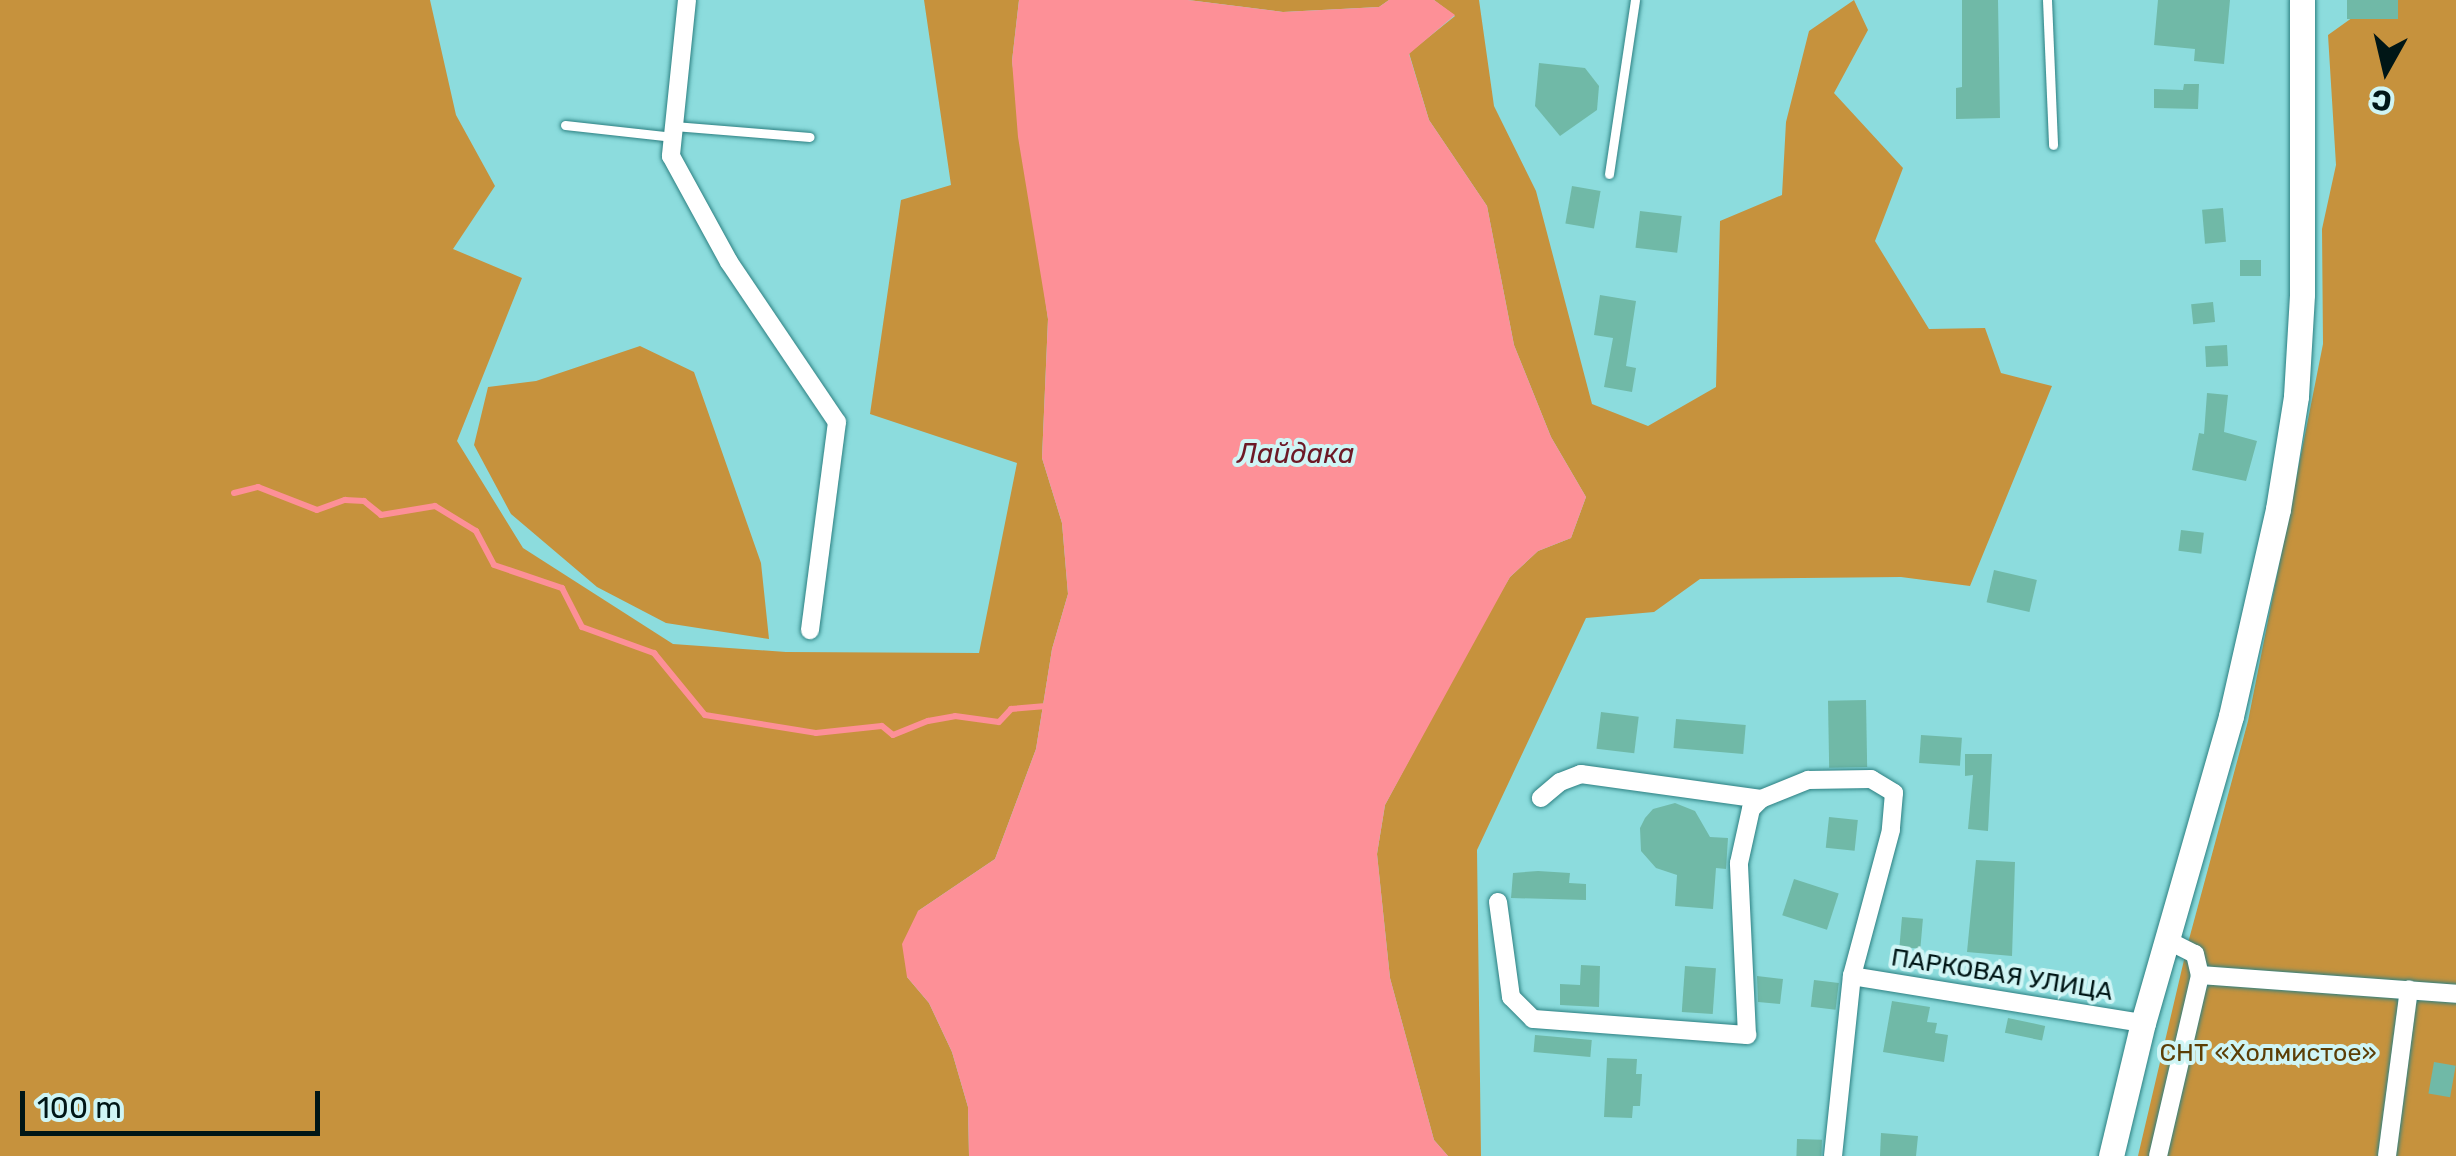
<!DOCTYPE html>
<html>
<head>
<meta charset="utf-8">
<style>
  body { margin:0 }
  #map { position:relative; width:2456px; height:1156px; overflow:hidden; background:#8cdcdd; font-family:Rubik,sans-serif }
  div>[style] { position:absolute }
  .green>* { inset:0; background:#c6923d }
  .water>* { inset:0; background:#fd9097 }
  .stream>* { height:6px; margin:-3px; padding:0 3px; transform-origin:3px; border-radius:3px; background:#fd9097 }
  .building>* { inset:0; background:#70b9a7; transform-origin:0 0 }
  .roads { filter:drop-shadow(0 0 2px #2d8082) drop-shadow(0 0 2px #2d8082) }
  .lane>* { height:9px; margin:-4.5px; padding:0 4.5px; transform-origin:4.5px; border-radius:4.5px; background:#fff }
  .street>* { height:18px; margin:-9px; padding:0 9px; transform-origin:9px; border-radius:9px; background:#fff }
  .secondary>* { height:25px; margin:-12.5px; padding:0 12.5px; transform-origin:12.5px; border-radius:12.5px; background:#fff }
  span { translate:-50% -50%; white-space:nowrap; text-align:center; line-height:1.15; -webkit-text-stroke:8px #cff5f5; paint-order:stroke }
  .street-label { font-size:25px; color:#001616 }
  .park-label { font-size:25px; color:#5c3e06 }
  .water-label { font-size:28px; color:#6d1926; font-style:italic }
  .north { position:absolute; left:2336px; top:20px; width:100px; height:100px; -webkit-text-stroke:8px #cff5f5; paint-order:stroke; rotate:188deg; font-size:28px; font-weight:700; line-height:40px; text-align:center; color:#001616 }
  .north::after { content:''; display:block; margin:auto; width:35px; height:45px; background:#001616; clip-path:polygon(50% 0,100% 100%,50% 72%,0 100%) }
  .scale { position:absolute; left:20px; top:1091px; width:300px; height:45px; box-sizing:border-box; border:5px solid #001616; border-top:0; padding-left:12px; font-size:30px; line-height:35px; white-space:nowrap; color:#001616; -webkit-text-stroke:8px #cff5f5; paint-order:stroke }
</style>
</head>
<body>
<div id="map">
  <div class="green">
    <div style="clip-path:polygon(0 0,430px 0,456px 115px,495px 186px,453px 249px,522px 278px,457px 441px,523px 548px,673px 644px,786px 652px,979px 653px,1017px 463px,870px 414px,901px 200px,951px 185px,924px 0,1019px 0,1012px 61px,1048px 319px,1042px 458px,1062px 523px,1068px 594px,1052px 649px,1036px 749px,995px 859px,918px 911px,907px 977px,929px 1003px,952px 1052px,968px 1107px,969px 1156px,0 1156px)"></div>
    <div style="clip-path:polygon(1188px 0,1389px 0,1379px 7px,1283px 12px)"></div>
    <div style="clip-path:polygon(1434px 0,1479px 0,1494px 106px,1536px 191px,1592px 404px,1648px 426px,1716px 387px,1720px 221px,1782px 195px,1786px 122px,1809px 31px,1854px 0,1868px 30px,1834px 93px,1903px 168px,1875px 241px,1929px 329px,1985px 328px,2001px 373px,2052px 386px,1970px 586px,1901px 577px,1700px 579px,1654px 612px,1586px 618px,1477px 850px,1481px 1156px,1448px 1156px,1434px 1140px,1390px 978px,1377px 854px,1385px 805px,1483px 622px,1510px 577px,1538px 551px,1571px 538px,1586px 497px,1551px 437px,1514px 345px,1487px 206px,1429px 120px,1409px 53px,1455px 16px)"></div>
    <div style="clip-path:polygon(2377px 0,2456px 0,2456px 1156px,2138px 1156px,2188px 943px,2248px 721px,2323px 344px,2322px 229px,2336px 165px,2328px 35px)"></div>
    <div style="clip-path:polygon(640px 346px,694px 372px,761px 563px,769px 639px,666px 623px,597px 587px,511px 514px,474px 445px,488px 387px,536px 381px)"></div>
  </div>
  <div class="water">
    <div style="clip-path:polygon(1019px 0,1188px 0,1283px 12px,1379px 7px,1389px 0,1434px 0,1455px 15px,1409px 54px,1429px 120px,1487px 206px,1514px 345px,1551px 437px,1586px 497px,1571px 538px,1538px 551px,1510px 577px,1385px 805px,1377px 854px,1390px 978px,1434px 1140px,1448px 1156px,969px 1156px,968px 1107px,952px 1052px,929px 1003px,907px 977px,902px 944px,918px 911px,995px 859px,1036px 749px,1052px 649px,1068px 594px,1062px 523px,1042px 458px,1048px 319px,1018px 137px,1012px 61px)"></div>
  </div>
  <div class="stream">
    <div style="left:234px;top:493px;width:25px;rotate:-14deg"></div>
    <div style="left:258px;top:487px;width:63px;rotate:21.3deg"></div>
    <div style="left:317px;top:510px;width:30px;rotate:-20deg"></div>
    <div style="left:345px;top:500px;width:19px;rotate:3deg"></div>
    <div style="left:364px;top:501px;width:22px;rotate:39deg"></div>
    <div style="left:381px;top:515px;width:55px;rotate:-9.5deg"></div>
    <div style="left:435px;top:506px;width:48px;rotate:31.4deg"></div>
    <div style="left:476px;top:531px;width:38px;rotate:62deg"></div>
    <div style="left:494px;top:565px;width:72px;rotate:18.7deg"></div>
    <div style="left:562px;top:588px;width:44px;rotate:62.9deg"></div>
    <div style="left:582px;top:627px;width:77px;rotate:19.9deg"></div>
    <div style="left:654px;top:653px;width:80px;rotate:50.6deg"></div>
    <div style="left:705px;top:715px;width:112px;rotate:9.2deg"></div>
    <div style="left:816px;top:733px;width:66px;rotate:-6.1deg"></div>
    <div style="left:882px;top:726px;width:14px;rotate:39deg"></div>
    <div style="left:893px;top:735px;width:38px;rotate:-22deg"></div>
    <div style="left:928px;top:721px;width:27px;rotate:-10deg"></div>
    <div style="left:955px;top:716px;width:44px;rotate:7.8deg"></div>
    <div style="left:999px;top:722px;width:18px;rotate:-47deg"></div>
    <div style="left:1011px;top:709px;width:32px;rotate:-5deg"></div>
  </div>
  <div class="building">
    <div style="clip-path:polygon(1962px 0,1998px 0,2000px 118px,1956px 119px,1956px 88px,1962px 87px)"></div>
    <div style="clip-path:polygon(2158px 0,2230px 0,2224px 64px,2194px 61px,2195px 49px,2154px 45px)"></div>
    <div style="left:2347px;top:0;width:51px;height:19px"></div>
    <div style="clip-path:polygon(1539px 63px,1585px 68px,1599px 86px,1597px 110px,1560px 136px,1535px 106px)"></div>
    <div style="clip-path:polygon(2184px 84px,2199px 84px,2198px 109px,2154px 108px,2154px 89px,2183px 90px)"></div>
    <div style="left:1572px;top:186px;width:29px;height:38px;rotate:10deg"></div>
    <div style="left:2223px;top:208px;width:34px;height:21px;rotate:85deg"></div>
    <div style="left:1640px;top:211px;width:42px;height:37px;rotate:7deg"></div>
    <div style="left:2240px;top:260px;width:21px;height:16px"></div>
    <div style="clip-path:polygon(1600px 295px,1636px 301px,1626px 366px,1636px 368px,1632px 392px,1604px 387px,1613px 338px,1594px 335px)"></div>
    <div style="left:2213px;top:302px;width:20px;height:22px;rotate:84deg"></div>
    <div style="left:2227px;top:345px;width:21px;height:22px;rotate:87deg"></div>
    <div style="clip-path:polygon(2207px 393px,2228px 395px,2224px 432px,2257px 441px,2246px 481px,2192px 470px,2199px 433px,2204px 434px)"></div>
    <div style="left:2181px;top:530px;width:23px;height:21px;rotate:7deg"></div>
    <div style="left:1994px;top:570px;width:44px;height:33px;rotate:13deg"></div>
    <div style="left:1866px;top:700px;width:67px;height:38px;rotate:89deg"></div>
    <div style="left:1601px;top:712px;width:38px;height:37px;rotate:7deg"></div>
    <div style="left:1676px;top:719px;width:70px;height:29px;rotate:5deg"></div>
    <div style="left:1921px;top:735px;width:41px;height:28px;rotate:4deg"></div>
    <div style="clip-path:polygon(1965px 754px,1992px 754px,1988px 831px,1968px 829px,1973px 775px,1965px 776px)"></div>
    <div style="clip-path:polygon(1675px 803px,1695px 811px,1710px 837px,1728px 838px,1726px 869px,1716px 868px,1713px 909px,1675px 906px,1677px 875px,1656px 868px,1641px 851px,1640px 828px,1645px 818px,1653px 809px)"></div>
    <div style="left:1829px;top:817px;width:29px;height:31px;rotate:6deg"></div>
    <div style="clip-path:polygon(1976px 860px,2015px 862px,2012px 956px,1967px 952px)"></div>
    <div style="clip-path:polygon(1538px 871px,1570px 873px,1569px 883px,1586px 884px,1586px 900px,1511px 898px,1513px 873px)"></div>
    <div style="left:1794px;top:879px;width:47px;height:38px;rotate:18deg"></div>
    <div style="left:1902px;top:917px;width:21px;height:30px;rotate:5deg"></div>
    <div style="clip-path:polygon(1581px 965px,1600px 966px,1599px 1007px,1560px 1005px,1560px 984px,1580px 985px)"></div>
    <div style="left:1685px;top:966px;width:31px;height:46px;rotate:4deg"></div>
    <div style="clip-path:polygon(1757px 976px,1783px 979px,1780px 1004px,1758px 1002px)"></div>
    <div style="left:1814px;top:980px;width:25px;height:27px;rotate:7deg"></div>
    <div style="clip-path:polygon(1892px 1001px,1930px 1007px,1927px 1022px,1937px 1023px,1935px 1033px,1948px 1035px,1944px 1062px,1883px 1052px)"></div>
    <div style="left:2008px;top:1018px;width:38px;height:15px;rotate:12deg"></div>
    <div style="left:1535px;top:1035px;width:57px;height:17px;rotate:5deg"></div>
    <div style="clip-path:polygon(1607px 1058px,1637px 1059px,1636px 1074px,1642px 1074px,1640px 1106px,1633px 1106px,1632px 1118px,1604px 1117px)"></div>
    <div style="left:2434px;top:1062px;width:22px;height:32px;rotate:10deg"></div>
    <div style="clip-path:polygon(1881px 1133px,1918px 1136px,1916px 1156px,1880px 1156px)"></div>
    <div style="left:1797px;top:1139px;width:25px;height:17px;rotate:2deg"></div>
  </div>
  <div class="roads">
    <div class="lane">
      <div style="left:2047px;top:0;width:145px;rotate:87.6deg"></div>
      <div style="left:565px;top:125px;width:109px;rotate:6.3deg"></div>
      <div style="left:674px;top:126px;width:136px;rotate:4.6deg"></div>
      <div style="left:1609px;top:174px;width:176px;rotate:-81.5deg"></div>
    </div>
    <div class="street">
      <div style="left:687px;top:0;width:157px;rotate:95.9deg"></div>
      <div style="left:671px;top:156px;width:121px;rotate:61.3deg"></div>
      <div style="left:729px;top:262px;width:193px;rotate:56deg"></div>
      <div style="left:837px;top:422px;width:210px;rotate:97.4deg"></div>
      <div style="left:1761px;top:799px;width:51px;rotate:-22deg"></div>
      <div style="left:1808px;top:780px;width:63px;rotate:-0.9deg"></div>
      <div style="left:1871px;top:779px;width:27px;rotate:31deg"></div>
      <div style="left:1894px;top:793px;width:37px;rotate:95deg"></div>
      <div style="left:1891px;top:830px;width:151px;rotate:105deg"></div>
      <div style="left:1498px;top:902px;width:96px;rotate:82.2deg"></div>
      <div style="left:1511px;top:997px;width:31px;rotate:45deg"></div>
      <div style="left:1533px;top:1019px;width:215px;rotate:4.3deg"></div>
      <div style="left:1747px;top:1035px;width:172px;rotate:-92.7deg"></div>
      <div style="left:1739px;top:863px;width:55px;rotate:-77.5deg"></div>
      <div style="left:1751px;top:809px;width:14px;rotate:-45deg"></div>
      <div style="left:1761px;top:799px;width:182px;rotate:-172.1deg"></div>
      <div style="left:1581px;top:774px;width:22px;rotate:159deg"></div>
      <div style="left:1560px;top:782px;width:25px;rotate:140deg"></div>
      <div style="left:2167px;top:940px;width:31px;rotate:27deg"></div>
      <div style="left:2195px;top:954px;width:22px;rotate:77deg"></div>
      <div style="left:2200px;top:975px;width:257px;rotate:4.2deg"></div>
      <div style="left:1833px;top:1156px;width:181px;rotate:-84deg"></div>
      <div style="left:1852px;top:976px;width:295px;rotate:9.2deg"></div>
      <div style="left:2158px;top:1156px;width:186px;rotate:-76.9deg"></div>
      <div style="left:2387px;top:1156px;width:168px;rotate:-82.5deg"></div>
    </div>
    <div class="secondary">
      <div style="left:2111px;top:1156px;width:137px;rotate:-76.5deg"></div>
      <div style="left:2143px;top:1023px;width:319px;rotate:-74deg"></div>
      <div style="left:2231px;top:716px;width:212px;rotate:-77.2deg"></div>
      <div style="left:2278px;top:509px;width:114px;rotate:-80.9deg"></div>
      <div style="left:2296px;top:396px;width:102px;rotate:-86.6deg"></div>
      <div style="left:2302px;top:294px;width:294px;rotate:-90deg"></div>
    </div>
  </div>
  <div class="street-label">
    <span style="left:2002px;top:975px;rotate:9deg">ПАРКОВАЯ УЛИЦА</span>
  </div>
  <div class="park-label">
    <span style="left:2268px;top:1053px">СНТ «Холмистое»</span>
  </div>
  <div class="water-label">
    <span style="left:1296px;top:454px">Лайдака</span>
  </div>
  <div class="north">С</div>
  <div class="scale">100 m</div>
</div>
</body>
</html>
